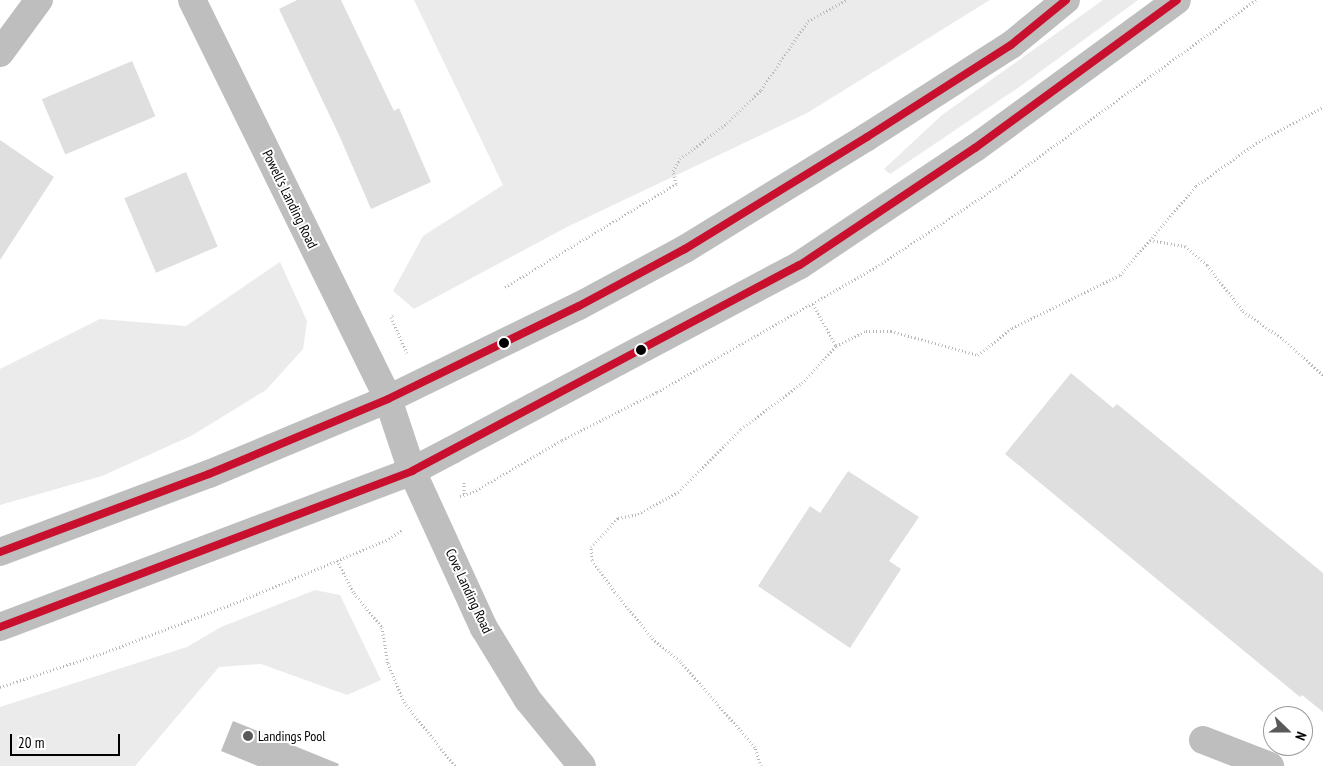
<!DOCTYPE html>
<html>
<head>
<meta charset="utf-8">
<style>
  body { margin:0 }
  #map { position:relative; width:1323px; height:766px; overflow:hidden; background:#fff; font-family:"PT Sans Narrow",sans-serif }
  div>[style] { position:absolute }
  .green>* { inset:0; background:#ebebeb }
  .water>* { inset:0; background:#bebebe }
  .building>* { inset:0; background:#dfdfdf; transform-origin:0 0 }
  .path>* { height:3px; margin-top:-1.5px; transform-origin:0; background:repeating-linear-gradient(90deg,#b9b9b9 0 1px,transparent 0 3.5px) }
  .minor>* { height:28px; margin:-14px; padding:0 14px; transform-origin:14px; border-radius:14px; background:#bebebe }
  .major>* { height:28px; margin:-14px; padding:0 14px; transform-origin:14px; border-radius:14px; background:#bebebe }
  .bus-1>* { height:8px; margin:-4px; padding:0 4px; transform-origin:4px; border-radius:4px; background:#c8102e }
  .dots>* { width:14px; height:14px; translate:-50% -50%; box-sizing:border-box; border:2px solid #fff; border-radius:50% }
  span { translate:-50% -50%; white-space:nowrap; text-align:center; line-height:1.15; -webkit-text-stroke:4px #fff; paint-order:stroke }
  .street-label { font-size:14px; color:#000 }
  .poi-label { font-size:14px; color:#000 }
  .left { translate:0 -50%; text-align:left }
  .north { position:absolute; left:1263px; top:706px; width:50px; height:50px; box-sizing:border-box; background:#fff; border:1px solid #999; border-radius:50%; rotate:112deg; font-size:14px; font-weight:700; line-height:20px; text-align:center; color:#000 }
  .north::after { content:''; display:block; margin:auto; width:18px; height:22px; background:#595959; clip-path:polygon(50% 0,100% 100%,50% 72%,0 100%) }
  .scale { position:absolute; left:10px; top:734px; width:110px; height:22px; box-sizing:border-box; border:2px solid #000; border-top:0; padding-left:6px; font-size:15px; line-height:18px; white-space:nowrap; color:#000; -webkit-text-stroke:4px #fff; paint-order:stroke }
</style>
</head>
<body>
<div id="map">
  <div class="green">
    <div style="clip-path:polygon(414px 0,990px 0,807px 113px,567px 227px,414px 309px,393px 291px,423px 236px,503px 185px)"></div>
    <div style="clip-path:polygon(1103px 0,1138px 0,1022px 85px,890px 174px,884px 169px,942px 115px)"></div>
    <div style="clip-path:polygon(280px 262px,307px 321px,303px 349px,266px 390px,191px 436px,102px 476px,0 505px,0 369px,100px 319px,186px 326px)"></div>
    <div style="clip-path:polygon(315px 590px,340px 595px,381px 680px,347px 695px,261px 664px,219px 667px,135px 766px,0 766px,0 707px,187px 647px,221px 627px)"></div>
  </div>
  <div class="water">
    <div style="clip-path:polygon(233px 721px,339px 764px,338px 766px,258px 766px,221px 751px)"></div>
  </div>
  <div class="building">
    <div style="clip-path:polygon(297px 0,341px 0,394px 111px,399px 108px,431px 182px,371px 209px,339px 135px,279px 9px)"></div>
    <div style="left:132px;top:61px;width:60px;height:98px;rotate:67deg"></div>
    <div style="clip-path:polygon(0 140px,54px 177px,0 260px)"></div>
    <div style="left:186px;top:172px;width:81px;height:67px;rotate:67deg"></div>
    <div style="clip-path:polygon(1071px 373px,1113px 408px,1117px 404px,1323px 573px,1323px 712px,1302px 695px,1300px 697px,1005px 454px)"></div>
    <div style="clip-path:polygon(848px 471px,919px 517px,889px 561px,901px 569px,850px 648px,758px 586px,810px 506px,820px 513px)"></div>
  </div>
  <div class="path">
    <div style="left:1150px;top:240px;width:36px;rotate:10deg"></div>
    <div style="left:1185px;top:246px;width:29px;rotate:41deg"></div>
    <div style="left:1207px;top:265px;width:58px;rotate:52deg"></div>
    <div style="left:1243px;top:311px;width:49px;rotate:35deg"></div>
    <div style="left:1283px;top:339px;width:54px;rotate:42deg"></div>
    <div style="left:505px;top:287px;width:200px;rotate:-31.1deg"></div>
    <div style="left:676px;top:184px;width:13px;rotate:-103deg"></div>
    <div style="left:673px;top:171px;width:14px;rotate:-60deg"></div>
    <div style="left:680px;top:159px;width:59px;rotate:-37.5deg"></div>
    <div style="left:727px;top:123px;width:47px;rotate:-44.1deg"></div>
    <div style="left:761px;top:90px;width:83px;rotate:-55.7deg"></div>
    <div style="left:808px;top:21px;width:43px;rotate:-28.9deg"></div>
    <div style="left:813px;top:304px;width:48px;rotate:61.3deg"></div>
    <div style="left:393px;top:315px;width:3px;rotate:135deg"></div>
    <div style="left:391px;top:317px;width:39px;rotate:66deg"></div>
    <div style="left:464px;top:482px;width:12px;rotate:90deg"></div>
    <div style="left:460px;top:496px;width:14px;rotate:-17deg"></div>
    <div style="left:473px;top:492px;width:103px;rotate:-30.3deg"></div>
    <div style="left:562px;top:440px;width:106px;rotate:-26.8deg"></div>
    <div style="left:657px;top:392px;width:252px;rotate:-29.7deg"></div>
    <div style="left:876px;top:267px;width:149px;rotate:-33.5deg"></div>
    <div style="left:1000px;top:185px;width:316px;rotate:-35.9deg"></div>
    <div style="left:337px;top:560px;width:37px;rotate:63deg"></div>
    <div style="left:354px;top:593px;width:44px;rotate:50.5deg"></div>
    <div style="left:382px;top:627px;width:36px;rotate:81deg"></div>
    <div style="left:388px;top:663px;width:42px;rotate:67.7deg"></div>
    <div style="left:404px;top:702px;width:82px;rotate:51.4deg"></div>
    <div style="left:0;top:687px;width:112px;rotate:-18.3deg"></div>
    <div style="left:106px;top:652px;width:143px;rotate:-20.8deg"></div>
    <div style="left:240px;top:601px;width:161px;rotate:-22.6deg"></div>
    <div style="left:389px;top:539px;width:17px;rotate:-36deg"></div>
    <div style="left:761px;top:766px;width:20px;rotate:-108deg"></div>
    <div style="left:755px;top:747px;width:114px;rotate:-131.1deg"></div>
    <div style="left:680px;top:661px;width:35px;rotate:-141deg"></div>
    <div style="left:653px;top:639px;width:60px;rotate:-129deg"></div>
    <div style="left:615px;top:592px;width:39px;rotate:-126deg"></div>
    <div style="left:592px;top:560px;width:13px;rotate:-94deg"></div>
    <div style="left:591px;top:547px;width:40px;rotate:-47deg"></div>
    <div style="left:618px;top:518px;width:20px;rotate:-11deg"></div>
    <div style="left:638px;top:514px;width:46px;rotate:-28.8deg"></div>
    <div style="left:678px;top:492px;width:89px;rotate:-45deg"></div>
    <div style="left:741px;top:429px;width:76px;rotate:-37deg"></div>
    <div style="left:802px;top:383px;width:50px;rotate:-47.4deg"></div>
    <div style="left:836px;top:346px;width:34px;rotate:-27deg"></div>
    <div style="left:866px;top:331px;width:25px"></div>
    <div style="left:891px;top:331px;width:90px;rotate:15.4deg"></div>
    <div style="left:978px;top:355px;width:43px;rotate:-38.5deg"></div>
    <div style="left:1012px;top:328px;width:120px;rotate:-26.1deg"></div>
    <div style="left:1120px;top:275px;width:117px;rotate:-49.5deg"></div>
    <div style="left:1196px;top:186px;width:74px;rotate:-35.6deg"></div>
    <div style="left:1256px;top:143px;width:76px;rotate:-28.2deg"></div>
  </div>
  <div class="minor">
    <div style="left:192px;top:0;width:445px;rotate:63.8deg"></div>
    <div style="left:388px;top:399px;width:76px;rotate:71.6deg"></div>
    <div style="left:412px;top:471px;width:173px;rotate:65.4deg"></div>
    <div style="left:484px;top:628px;width:84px;rotate:58.6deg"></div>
    <div style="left:528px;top:700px;width:85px;rotate:50.7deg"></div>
    <div style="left:0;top:53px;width:66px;rotate:-53.7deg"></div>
    <div style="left:1203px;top:740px;width:72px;rotate:21.2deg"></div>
  </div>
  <div class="major">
    <div style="left:0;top:552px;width:223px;rotate:-20.5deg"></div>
    <div style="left:209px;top:474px;width:194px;rotate:-22.7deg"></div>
    <div style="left:388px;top:399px;width:212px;rotate:-26deg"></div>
    <div style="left:579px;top:306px;width:120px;rotate:-28.3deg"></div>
    <div style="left:685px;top:249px;width:214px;rotate:-31.6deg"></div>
    <div style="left:867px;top:137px;width:171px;rotate:-32.6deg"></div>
    <div style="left:1011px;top:45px;width:71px;rotate:-39.3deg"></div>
    <div style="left:0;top:627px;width:441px;rotate:-20.7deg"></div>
    <div style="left:412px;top:471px;width:45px;rotate:-27.7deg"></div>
    <div style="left:452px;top:450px;width:394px;rotate:-28deg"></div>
    <div style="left:800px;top:265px;width:211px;rotate:-33.8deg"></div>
    <div style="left:975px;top:148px;width:250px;rotate:-36.2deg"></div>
  </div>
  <div class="bus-1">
    <div style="left:0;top:552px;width:223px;rotate:-20.5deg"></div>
    <div style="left:209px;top:474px;width:194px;rotate:-22.7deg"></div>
    <div style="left:388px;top:399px;width:212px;rotate:-26deg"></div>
    <div style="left:579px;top:306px;width:120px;rotate:-28.3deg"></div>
    <div style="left:685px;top:249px;width:214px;rotate:-31.6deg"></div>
    <div style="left:867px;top:137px;width:171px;rotate:-32.6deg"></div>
    <div style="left:1011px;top:45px;width:71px;rotate:-39.3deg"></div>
    <div style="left:0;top:627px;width:441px;rotate:-20.7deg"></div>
    <div style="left:412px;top:471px;width:439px;rotate:-28deg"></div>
    <div style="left:800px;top:265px;width:211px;rotate:-33.8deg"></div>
    <div style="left:975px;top:148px;width:250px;rotate:-36.2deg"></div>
  </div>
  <div class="dots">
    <div style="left:504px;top:343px;background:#000"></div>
    <div style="left:641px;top:350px;background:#000"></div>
    <div style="left:248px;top:736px;background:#595959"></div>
  </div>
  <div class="street-label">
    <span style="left:290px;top:199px;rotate:64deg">Powell's Landing Road</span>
    <span style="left:469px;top:591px;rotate:65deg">Cove Landing Road</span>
  </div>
  <div class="poi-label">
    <span class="left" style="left:258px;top:736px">Landings Pool</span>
  </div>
  <div class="north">N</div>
  <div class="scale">20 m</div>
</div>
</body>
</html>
